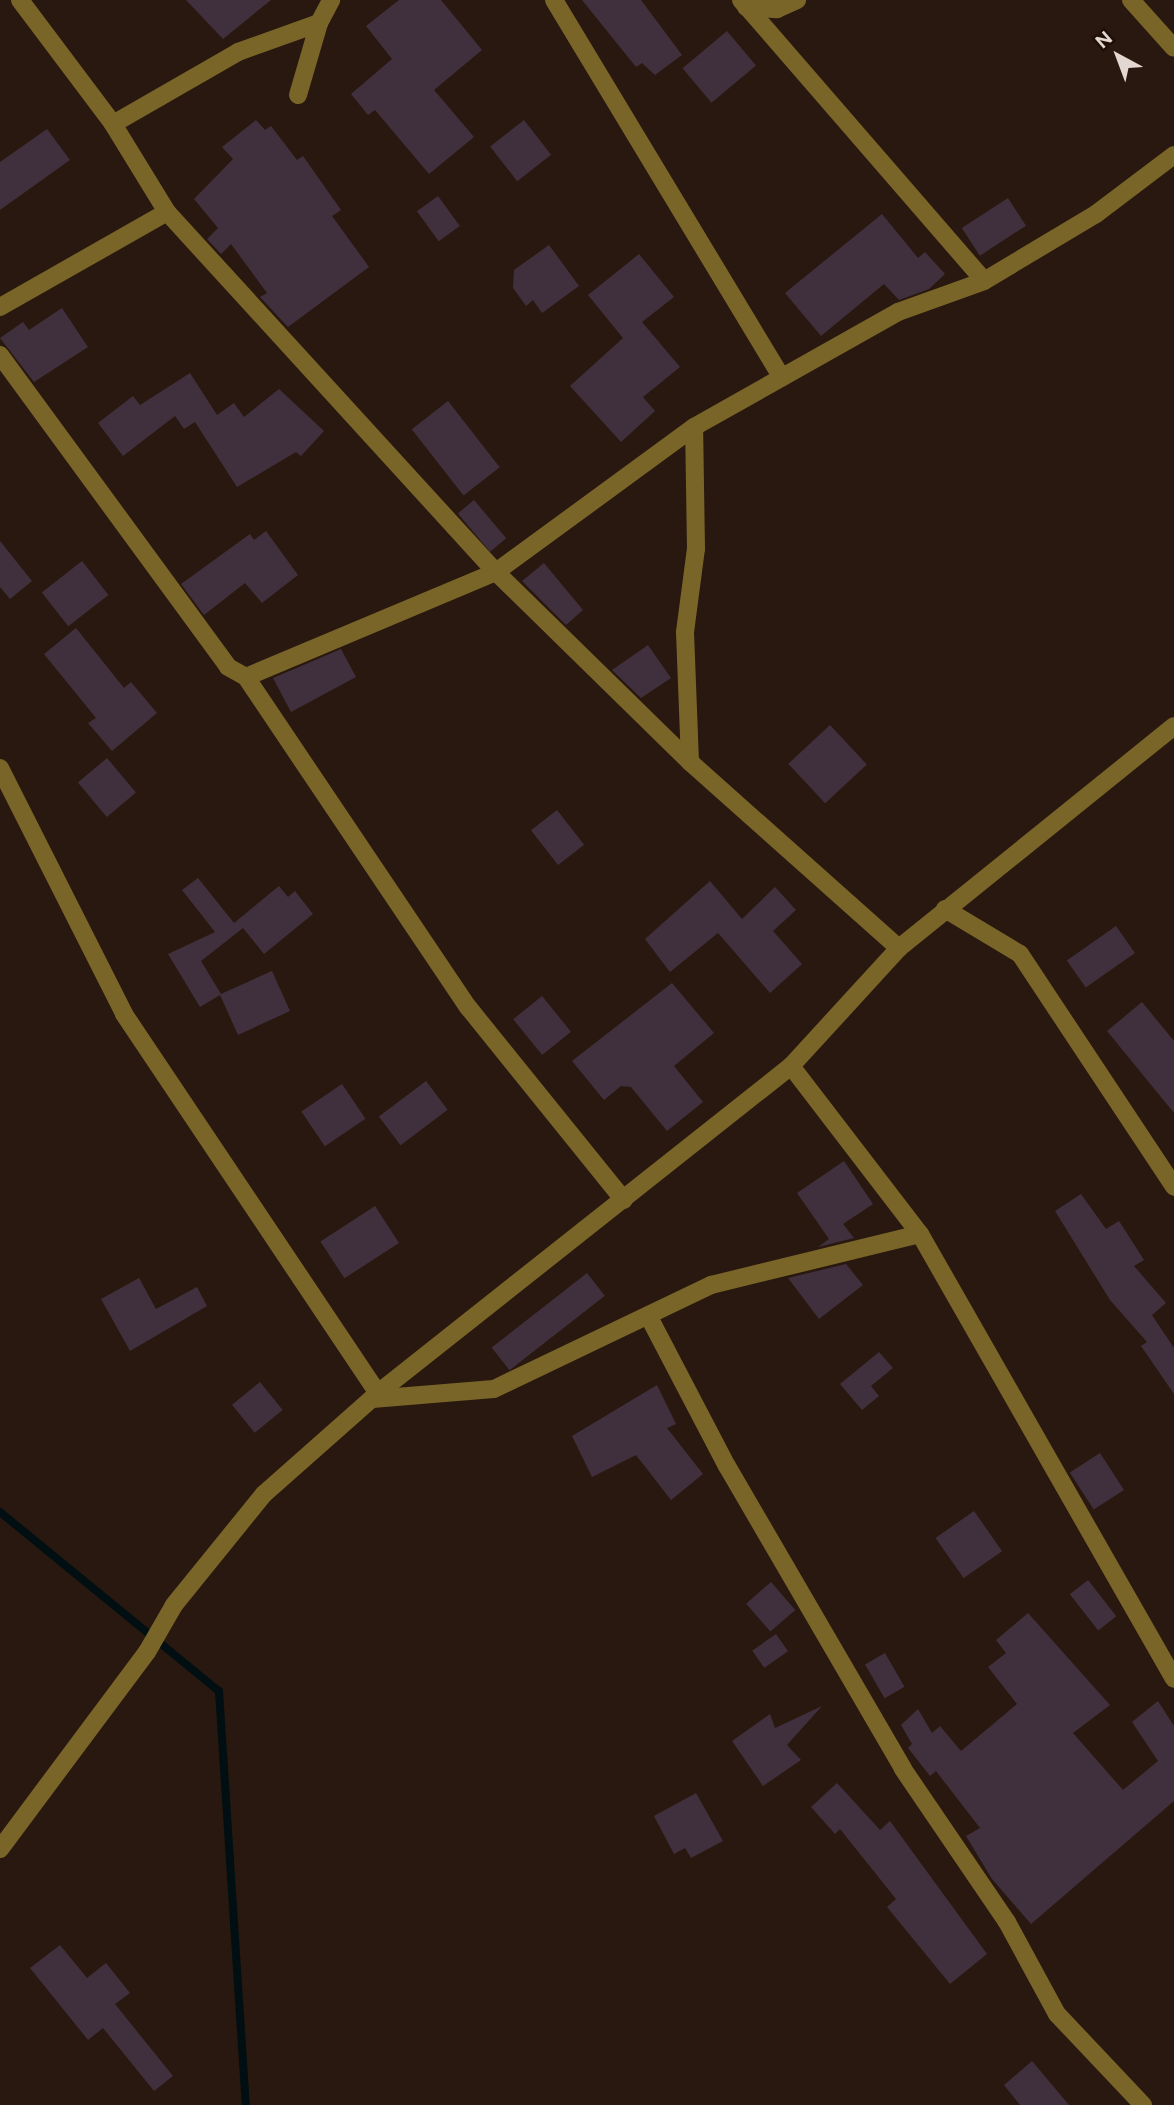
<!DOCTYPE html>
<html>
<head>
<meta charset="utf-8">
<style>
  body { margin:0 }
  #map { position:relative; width:1174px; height:2105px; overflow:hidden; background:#29180f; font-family:Figtree,sans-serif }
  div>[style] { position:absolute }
  .stream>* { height:8px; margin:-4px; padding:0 4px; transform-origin:4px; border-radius:4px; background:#010f12 }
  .building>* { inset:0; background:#40303d; transform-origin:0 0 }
  .minor>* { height:18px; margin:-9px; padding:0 9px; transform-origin:9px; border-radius:9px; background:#7a6528 }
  span { translate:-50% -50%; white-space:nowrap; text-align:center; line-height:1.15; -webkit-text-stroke:5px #1f0f06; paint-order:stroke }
  .north { position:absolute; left:1083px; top:21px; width:70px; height:70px; -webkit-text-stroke:5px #1f0f06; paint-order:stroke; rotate:319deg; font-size:19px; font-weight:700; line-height:28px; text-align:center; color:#e3d7d1 }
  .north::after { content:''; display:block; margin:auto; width:24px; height:32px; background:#e3d7d1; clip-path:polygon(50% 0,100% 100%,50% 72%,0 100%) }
</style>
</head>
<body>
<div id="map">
  <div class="stream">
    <div style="left:0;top:1512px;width:283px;rotate:39.3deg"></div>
    <div style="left:219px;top:1691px;width:415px;rotate:86.3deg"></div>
  </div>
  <div class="building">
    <div style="clip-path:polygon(186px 0,271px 0,223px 39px)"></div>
    <div style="clip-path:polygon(399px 0,441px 0,482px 50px,434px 90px,474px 137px,429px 174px,375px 110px,368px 115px,351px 94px,392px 59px,366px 26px)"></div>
    <div style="clip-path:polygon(582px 0,641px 0,682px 55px,655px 75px,642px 63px,636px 67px)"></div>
    <div style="left:727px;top:31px;width:45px;height:58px;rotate:50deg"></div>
    <div style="clip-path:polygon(256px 120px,265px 130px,271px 126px,297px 160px,303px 156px,341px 210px,332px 216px,369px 267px,288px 327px,260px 297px,267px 293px,231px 244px,221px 254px,207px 239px,218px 228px,194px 199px,233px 159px,222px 147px)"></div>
    <div style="left:524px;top:120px;width:44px;height:43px;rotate:52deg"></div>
    <div style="clip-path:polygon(47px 129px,70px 160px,0 210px,0 162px)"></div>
    <div style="left:438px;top:196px;width:37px;height:26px;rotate:54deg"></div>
    <div style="left:1008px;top:198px;width:33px;height:55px;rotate:57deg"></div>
    <div style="clip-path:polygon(882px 214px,918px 258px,925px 252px,945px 274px,929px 289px,899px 300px,884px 284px,821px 336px,785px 293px)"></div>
    <div style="clip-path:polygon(549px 245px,579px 286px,542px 313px,533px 300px,526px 306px,513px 288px,514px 270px)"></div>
    <div style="clip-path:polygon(639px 254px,674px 297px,642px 322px,680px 367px,643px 397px,655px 411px,621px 442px,570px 386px,623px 338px,588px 295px)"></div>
    <div style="clip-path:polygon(62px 308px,88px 347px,34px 382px,0 338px,23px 322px,29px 330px)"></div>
    <div style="clip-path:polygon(190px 373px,217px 415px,234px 403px,244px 417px,279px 389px,324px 431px,301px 456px,296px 452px,237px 487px,195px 422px,184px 429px,175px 416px,123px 456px,98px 423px,133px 396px,140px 405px)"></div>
    <div style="left:448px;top:401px;width:84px;height:46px;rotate:52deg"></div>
    <div style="left:474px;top:500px;width:50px;height:21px;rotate:50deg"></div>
    <div style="clip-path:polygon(266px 531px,298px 575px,262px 603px,245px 583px,204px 615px,181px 584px,250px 534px,254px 540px)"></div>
    <div style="clip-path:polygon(0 541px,32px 581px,10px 599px,0 587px)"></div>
    <div style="left:82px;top:561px;width:43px;height:51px;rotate:52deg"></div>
    <div style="clip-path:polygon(544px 563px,583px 610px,566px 625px,522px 581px)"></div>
    <div style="clip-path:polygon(76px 628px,124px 688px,131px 682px,157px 713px,112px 751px,88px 723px,96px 718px,44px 654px)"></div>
    <div style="clip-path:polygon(648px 645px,671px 678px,641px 698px,612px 670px)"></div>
    <div style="clip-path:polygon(341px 649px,356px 677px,291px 712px,273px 678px)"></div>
    <div style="left:830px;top:725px;width:54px;height:57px;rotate:47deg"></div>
    <div style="left:107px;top:758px;width:45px;height:38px;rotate:50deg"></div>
    <div style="left:557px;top:810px;width:44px;height:33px;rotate:52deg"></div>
    <div style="clip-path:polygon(198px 878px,234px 923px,279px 886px,288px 897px,295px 891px,313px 914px,264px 954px,243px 928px,201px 961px,221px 994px,272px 971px,290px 1011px,238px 1035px,220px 995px,200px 1007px,168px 954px,215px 932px,182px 890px)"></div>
    <div style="clip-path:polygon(710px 881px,742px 919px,775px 887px,796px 910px,773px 931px,802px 964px,770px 993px,718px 933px,670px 972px,645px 939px)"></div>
    <div style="left:1116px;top:926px;width:33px;height:60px;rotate:55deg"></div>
    <div style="clip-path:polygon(672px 983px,714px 1033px,674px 1066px,703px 1102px,667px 1131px,631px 1087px,621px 1086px,604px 1100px,572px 1061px)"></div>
    <div style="left:542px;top:996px;width:46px;height:37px;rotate:51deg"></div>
    <div style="clip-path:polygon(1142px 1002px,1174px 1041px,1174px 1113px,1107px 1031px)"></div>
    <div style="left:426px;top:1081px;width:36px;height:59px;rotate:53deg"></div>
    <div style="left:342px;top:1084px;width:42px;height:49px;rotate:56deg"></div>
    <div style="clip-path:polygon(844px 1161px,873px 1204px,843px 1224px,854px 1238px,818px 1247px,829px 1239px,797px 1193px)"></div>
    <div style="clip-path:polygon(1081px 1194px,1106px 1229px,1119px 1221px,1144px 1260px,1134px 1266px,1166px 1303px,1152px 1315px,1174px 1348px,1174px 1394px,1141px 1346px,1147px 1342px,1110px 1300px,1055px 1211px)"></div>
    <div style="left:375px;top:1206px;width:44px;height:65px;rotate:57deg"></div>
    <div style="clip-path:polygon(846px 1264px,863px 1285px,819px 1319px,788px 1278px)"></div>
    <div style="left:587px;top:1273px;width:29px;height:121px;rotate:52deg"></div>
    <div style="clip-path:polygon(139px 1278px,156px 1309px,197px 1287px,207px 1306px,130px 1351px,101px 1299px)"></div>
    <div style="clip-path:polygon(879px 1352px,893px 1368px,871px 1386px,879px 1396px,862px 1410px,840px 1384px)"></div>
    <div style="left:260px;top:1382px;width:36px;height:36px;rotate:51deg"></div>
    <div style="clip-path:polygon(657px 1385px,676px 1424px,667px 1428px,703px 1474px,671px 1500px,636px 1455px,592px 1477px,572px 1436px)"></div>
    <div style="left:1100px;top:1453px;width:44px;height:36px;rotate:57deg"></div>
    <div style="left:974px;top:1511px;width:49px;height:47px;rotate:55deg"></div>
    <div style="left:1088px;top:1580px;width:46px;height:23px;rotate:52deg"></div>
    <div style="left:771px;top:1582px;width:37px;height:33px;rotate:49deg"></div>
    <div style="clip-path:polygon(1028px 1613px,1110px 1705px,1073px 1733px,1123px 1790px,1158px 1761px,1132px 1722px,1158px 1701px,1174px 1726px,1174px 1801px,1031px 1924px,992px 1879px,966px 1836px,980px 1828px,936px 1771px,930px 1776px,908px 1748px,912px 1744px,901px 1725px,918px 1709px,932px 1733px,940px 1726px,961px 1751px,1017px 1704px,988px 1667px,1006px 1653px,996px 1640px)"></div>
    <div style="left:776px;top:1634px;width:21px;height:29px;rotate:55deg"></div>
    <div style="left:885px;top:1653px;width:39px;height:23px;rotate:60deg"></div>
    <div style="clip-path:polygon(822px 1706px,787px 1745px,801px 1760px,763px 1786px,732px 1741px,770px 1714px,775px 1728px)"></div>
    <div style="clip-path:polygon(837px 1783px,880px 1830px,890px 1821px,987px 1954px,950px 1984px,887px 1907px,896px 1899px,840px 1829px,835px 1834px,811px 1807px)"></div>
    <div style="clip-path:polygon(696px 1793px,723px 1841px,691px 1858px,685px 1848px,674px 1854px,654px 1816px)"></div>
    <div style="clip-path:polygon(60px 1945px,87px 1978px,106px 1963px,130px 1993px,115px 2004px,173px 2076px,154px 2091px,103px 2028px,88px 2040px,30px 1968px)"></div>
    <div style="clip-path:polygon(1032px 2061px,1069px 2105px,1020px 2105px,1004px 2085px)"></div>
  </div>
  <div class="minor">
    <div style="left:20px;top:0;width:155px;rotate:53.1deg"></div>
    <div style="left:113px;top:124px;width:103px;rotate:58.5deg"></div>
    <div style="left:167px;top:212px;width:488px;rotate:47.6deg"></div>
    <div style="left:496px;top:572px;width:272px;rotate:44.4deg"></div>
    <div style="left:690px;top:762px;width:280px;rotate:41.7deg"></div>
    <div style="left:554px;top:0;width:441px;rotate:58.9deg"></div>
    <div style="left:741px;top:0;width:371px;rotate:49.1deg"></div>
    <div style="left:1131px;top:0;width:64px;rotate:48.1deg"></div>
    <div style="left:746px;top:7px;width:31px;rotate:4deg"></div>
    <div style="left:777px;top:9px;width:22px;rotate:-24deg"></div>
    <div style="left:298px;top:95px;width:75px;rotate:-73.7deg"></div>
    <div style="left:113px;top:124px;width:144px;rotate:-29.9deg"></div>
    <div style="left:238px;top:52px;width:86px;rotate:-19.7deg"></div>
    <div style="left:319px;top:23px;width:26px;rotate:-62deg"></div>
    <div style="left:0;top:307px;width:192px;rotate:-29.6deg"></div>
    <div style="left:0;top:355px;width:386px;rotate:53.8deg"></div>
    <div style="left:228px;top:667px;width:21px;rotate:29deg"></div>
    <div style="left:246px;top:677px;width:398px;rotate:56.1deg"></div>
    <div style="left:468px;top:1007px;width:248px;rotate:51.1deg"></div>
    <div style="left:246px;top:677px;width:271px;rotate:-22.8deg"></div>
    <div style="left:496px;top:572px;width:245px;rotate:-36.2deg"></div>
    <div style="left:694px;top:427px;width:234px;rotate:-29.4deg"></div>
    <div style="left:898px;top:312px;width:91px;rotate:-19.8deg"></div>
    <div style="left:984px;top:281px;width:131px;rotate:-30.9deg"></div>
    <div style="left:1096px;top:214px;width:98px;rotate:-37.1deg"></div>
    <div style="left:690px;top:762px;width:130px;rotate:-92.2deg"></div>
    <div style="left:685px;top:632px;width:84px;rotate:-82.5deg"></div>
    <div style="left:696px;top:549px;width:122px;rotate:-90.9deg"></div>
    <div style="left:0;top:768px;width:275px;rotate:63.2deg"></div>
    <div style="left:124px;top:1014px;width:456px;rotate:56.2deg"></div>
    <div style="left:945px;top:909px;width:87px;rotate:31deg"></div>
    <div style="left:1020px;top:954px;width:279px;rotate:56.5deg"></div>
    <div style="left:791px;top:1066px;width:212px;rotate:52.5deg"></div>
    <div style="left:920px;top:1234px;width:512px;rotate:60.28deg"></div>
    <div style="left:650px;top:1319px;width:166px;rotate:62.4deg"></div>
    <div style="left:727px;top:1466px;width:350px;rotate:59.8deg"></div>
    <div style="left:903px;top:1769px;width:185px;rotate:55.8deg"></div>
    <div style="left:1007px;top:1922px;width:105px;rotate:61.5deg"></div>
    <div style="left:1057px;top:2014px;width:125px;rotate:46.6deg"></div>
    <div style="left:372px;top:1399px;width:122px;rotate:-4.7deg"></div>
    <div style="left:494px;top:1389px;width:241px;rotate:-25.6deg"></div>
    <div style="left:711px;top:1285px;width:215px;rotate:-13.7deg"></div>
    <div style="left:0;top:1849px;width:246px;rotate:-53.3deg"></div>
    <div style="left:147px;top:1652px;width:54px;rotate:-60.1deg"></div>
    <div style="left:174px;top:1605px;width:143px;rotate:-51deg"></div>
    <div style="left:264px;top:1494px;width:152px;rotate:-41.5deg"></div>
    <div style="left:378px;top:1393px;width:527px;rotate:-38.37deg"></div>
    <div style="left:791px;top:1066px;width:160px;rotate:-47.5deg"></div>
    <div style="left:899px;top:948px;width:353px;rotate:-38.9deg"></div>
  </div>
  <div class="north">N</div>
</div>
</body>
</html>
